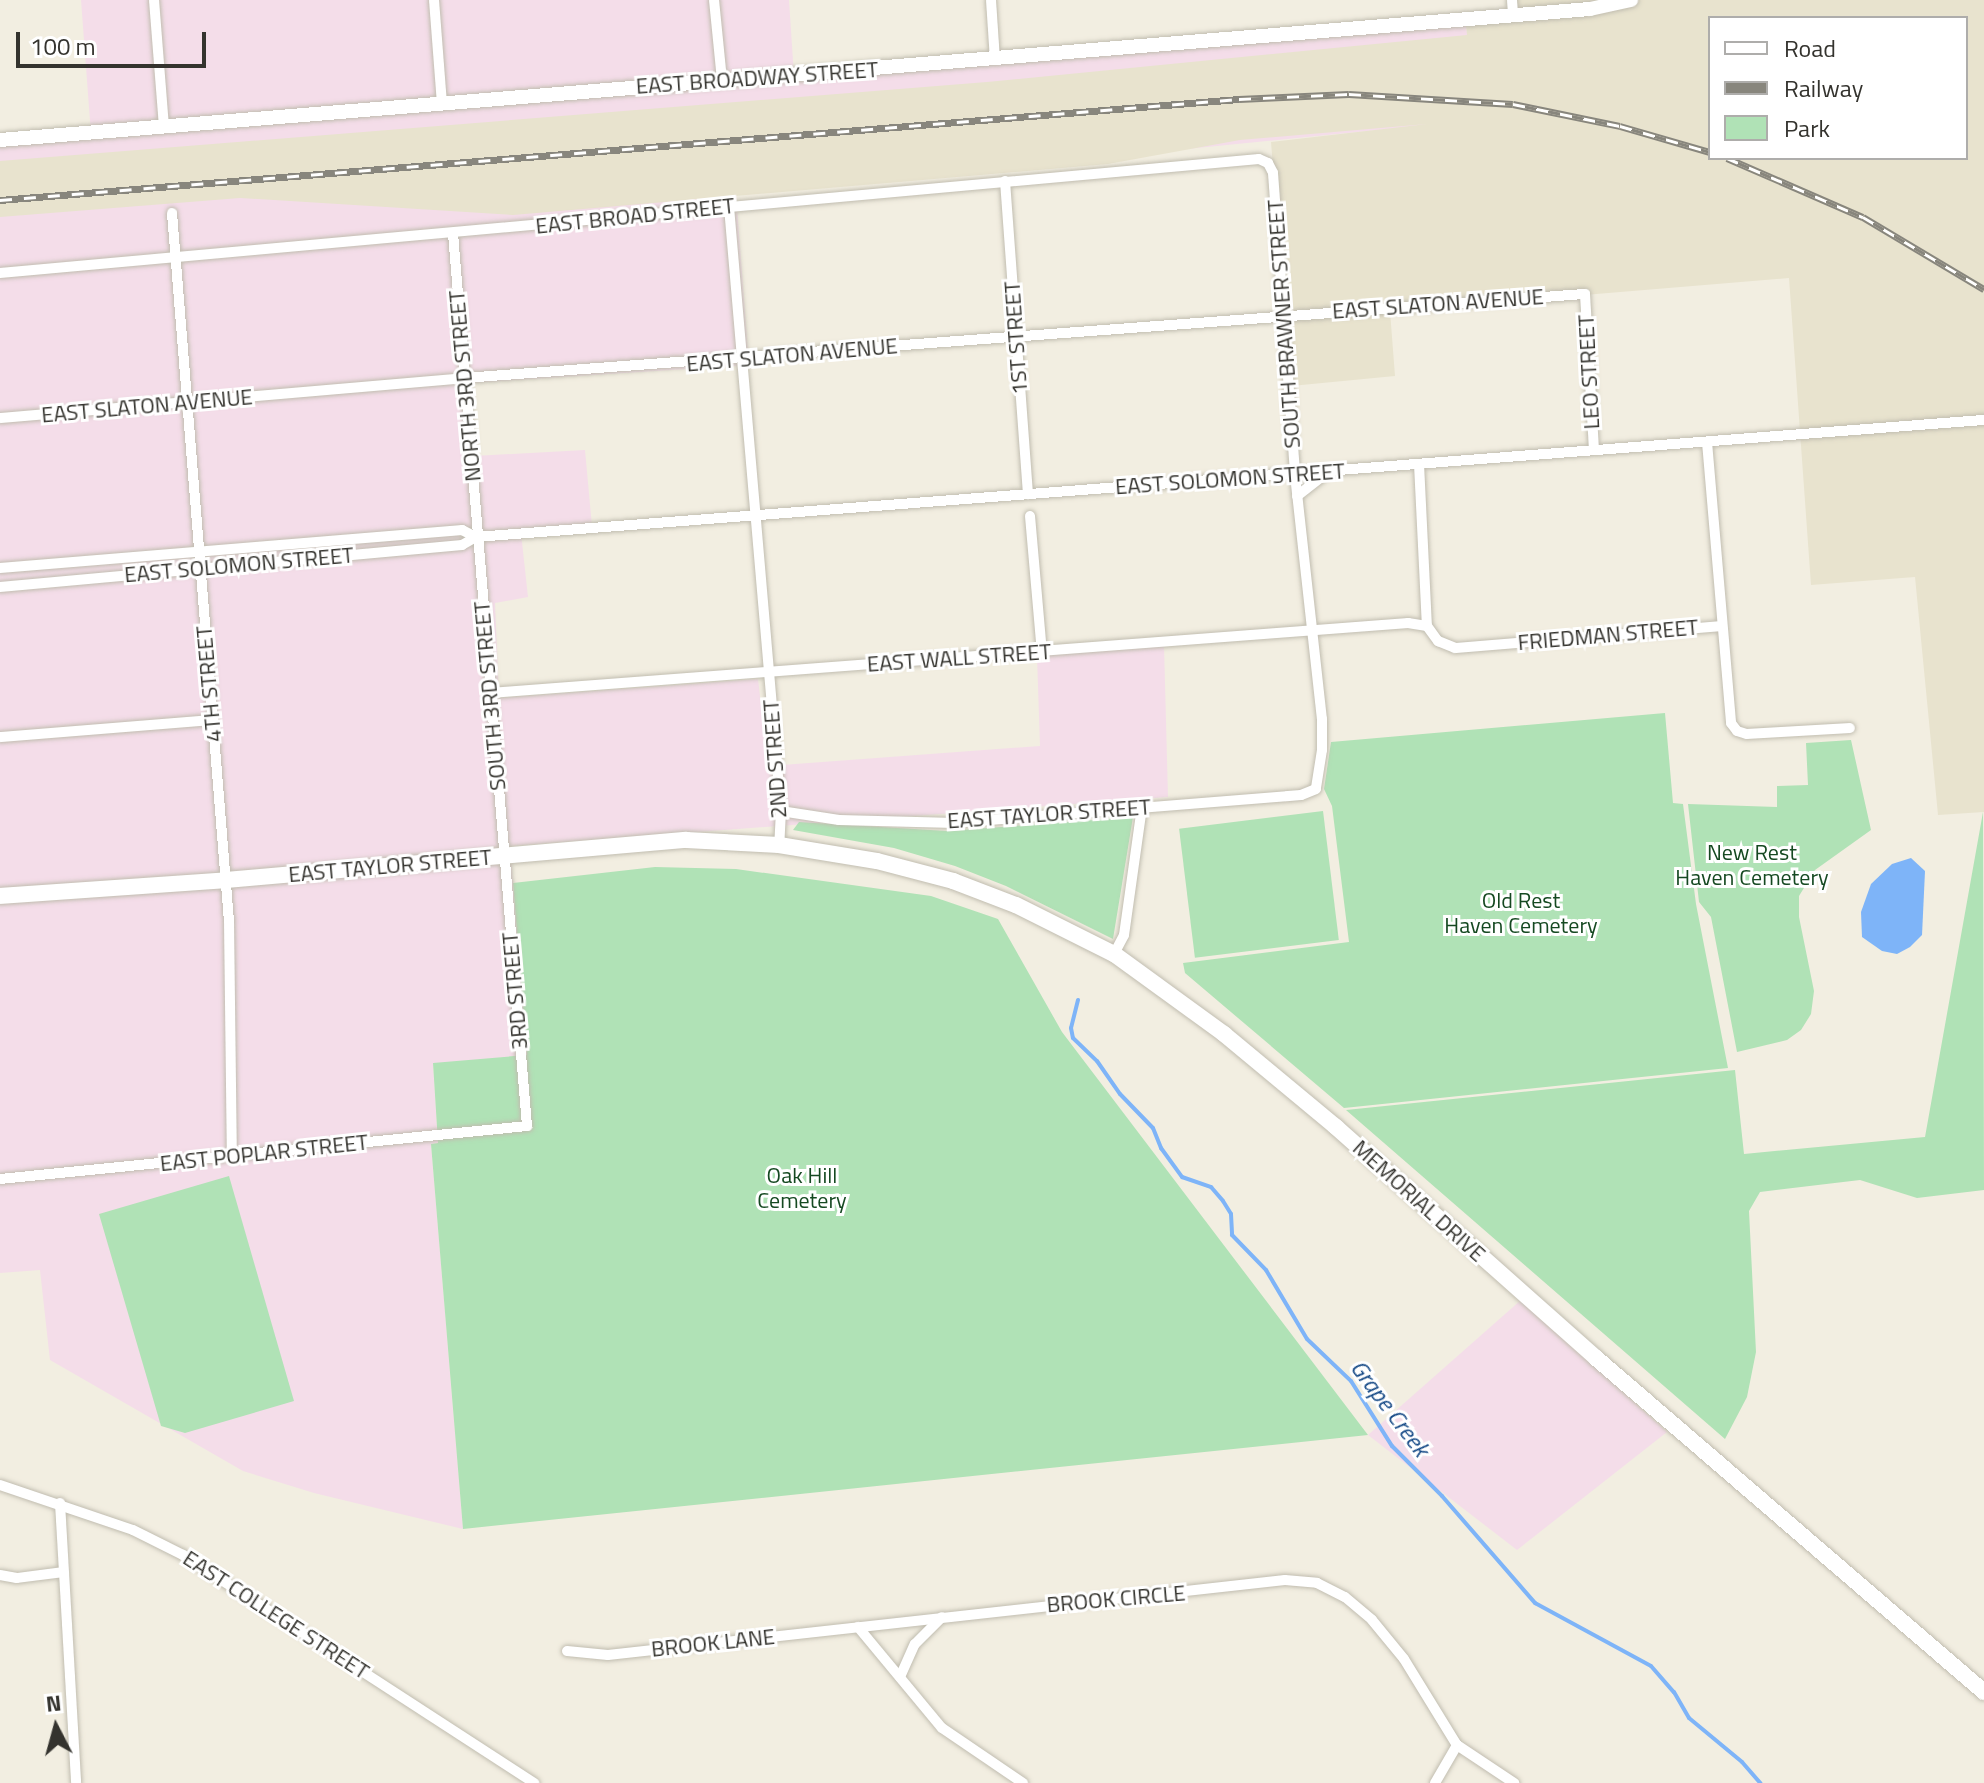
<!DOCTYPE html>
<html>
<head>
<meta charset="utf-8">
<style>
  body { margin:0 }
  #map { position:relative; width:1984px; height:1783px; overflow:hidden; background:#f2eee1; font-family:"Titillium Web",sans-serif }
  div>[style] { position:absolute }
  .commercial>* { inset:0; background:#f4dde9 }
  .built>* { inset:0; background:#e8e3ce }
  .green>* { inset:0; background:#b0e2b6; transform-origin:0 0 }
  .water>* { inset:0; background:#7eb4f8 }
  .stream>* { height:4px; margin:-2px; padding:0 2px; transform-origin:2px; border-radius:2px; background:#7eb4f8 }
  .roads { filter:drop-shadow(0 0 2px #c1bdb0) drop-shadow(0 0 2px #c1bdb0) }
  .minor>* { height:10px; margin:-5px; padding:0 5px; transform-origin:5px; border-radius:5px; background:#fff }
  .secondary>* { height:14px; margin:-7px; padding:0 7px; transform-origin:7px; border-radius:7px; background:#fff }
  .primary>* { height:16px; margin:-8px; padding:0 8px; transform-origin:8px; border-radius:8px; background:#fff }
  .rail>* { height:7px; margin-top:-3.5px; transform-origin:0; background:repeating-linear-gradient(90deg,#fff 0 12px,#88867d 0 24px); box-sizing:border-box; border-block:2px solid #88867d }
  span { translate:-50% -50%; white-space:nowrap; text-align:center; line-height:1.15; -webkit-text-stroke:6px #fff; paint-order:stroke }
  .street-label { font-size:22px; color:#34332e }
  .park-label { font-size:22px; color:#154921 }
  .water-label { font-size:24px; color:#144885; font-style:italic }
  .legend { position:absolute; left:1708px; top:16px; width:260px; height:144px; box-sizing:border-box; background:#fff; border:2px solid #aeadab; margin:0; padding:10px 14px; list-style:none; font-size:24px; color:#34332e }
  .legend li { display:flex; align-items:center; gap:16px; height:40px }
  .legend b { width:40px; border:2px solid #aeadab }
  .north { position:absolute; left:16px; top:1687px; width:80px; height:80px; -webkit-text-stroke:6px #fff; paint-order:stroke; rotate:354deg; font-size:22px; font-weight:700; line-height:32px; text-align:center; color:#34332e }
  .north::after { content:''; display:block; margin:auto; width:28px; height:36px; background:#34332e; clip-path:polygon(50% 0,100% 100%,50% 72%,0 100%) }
  .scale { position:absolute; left:16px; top:32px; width:190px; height:36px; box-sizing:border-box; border:4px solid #34332e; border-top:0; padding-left:10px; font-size:24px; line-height:28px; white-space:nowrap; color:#34332e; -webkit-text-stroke:6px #fff; paint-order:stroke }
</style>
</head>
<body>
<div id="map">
  <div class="commercial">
    <div style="clip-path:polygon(81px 0,789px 0,794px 76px,1466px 24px,1477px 120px,736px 194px,749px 365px,470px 383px,473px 456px,585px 450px,592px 526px,521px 533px,528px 597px,495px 603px,499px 698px,758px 679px,768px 766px,1040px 746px,1037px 656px,1164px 645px,1168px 797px,510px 846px,527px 1055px,433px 1064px,438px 1143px,431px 1144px,463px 1529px,314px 1493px,243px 1471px,50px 1360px,40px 1270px,0 1273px,0 141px,91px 134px)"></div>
    <div style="clip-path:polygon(1521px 1300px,1667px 1432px,1517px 1550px,1368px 1435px)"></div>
  </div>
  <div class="built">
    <div style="clip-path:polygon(evenodd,1509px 0,1984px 0,1984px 812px,1938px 815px,1915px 577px,1811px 585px,1789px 278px,1390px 311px,1395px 376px,1291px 386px,1271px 142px,1427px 124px,1240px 140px,1108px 164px,513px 215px,240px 198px,0 217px,0 161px,987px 82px,1467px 35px,1466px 24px,1511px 19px,1509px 0,1710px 18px,1966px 18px,1966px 158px,1710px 158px,1710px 18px)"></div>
  </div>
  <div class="green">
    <div style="clip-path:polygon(1665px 713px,1673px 803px,1683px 804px,1696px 904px,1728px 1068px,1344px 1108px,1185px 973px,1183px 963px,1349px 942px,1332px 806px,1324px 789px,1331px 742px)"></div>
    <div style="clip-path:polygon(1851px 740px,1871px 830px,1815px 870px,1799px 896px,1799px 917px,1814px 991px,1811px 1014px,1801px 1030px,1787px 1040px,1737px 1052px,1711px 917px,1699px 902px,1688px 804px,1777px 807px,1777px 786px,1808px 785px,1806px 743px)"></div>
    <div style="left:1323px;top:811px;width:130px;height:145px;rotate:83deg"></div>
    <div style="clip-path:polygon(1983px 812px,1984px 1190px,1917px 1198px,1860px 1180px,1760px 1192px,1749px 1211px,1756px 1352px,1747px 1397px,1725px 1439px,1346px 1110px,1735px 1070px,1744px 1154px,1925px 1137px)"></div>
    <div style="clip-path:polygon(1133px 817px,1113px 939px,1006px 886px,955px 866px,894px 848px,793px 830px,799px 822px,947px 831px)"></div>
    <div style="clip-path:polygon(655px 867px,736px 869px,931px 896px,998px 919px,1062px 1032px,1368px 1435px,463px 1529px,431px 1144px,438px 1143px,433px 1063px,527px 1055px,513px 883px)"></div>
    <div style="clip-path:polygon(229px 1176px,294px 1401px,185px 1433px,161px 1426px,99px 1214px)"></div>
  </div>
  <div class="water">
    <div style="clip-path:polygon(1911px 858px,1925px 871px,1922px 935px,1910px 947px,1897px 954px,1882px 951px,1862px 937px,1861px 912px,1871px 884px,1892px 864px)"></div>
  </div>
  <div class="stream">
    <div style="left:1078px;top:1000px;width:29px;rotate:104deg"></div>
    <div style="left:1071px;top:1028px;width:10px;rotate:79deg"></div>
    <div style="left:1073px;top:1038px;width:33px;rotate:44deg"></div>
    <div style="left:1097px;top:1061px;width:40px;rotate:55.1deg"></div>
    <div style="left:1120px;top:1094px;width:47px;rotate:45.9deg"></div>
    <div style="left:1153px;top:1128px;width:22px;rotate:68deg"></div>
    <div style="left:1161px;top:1148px;width:36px;rotate:54deg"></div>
    <div style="left:1182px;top:1177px;width:31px;rotate:19deg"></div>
    <div style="left:1211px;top:1187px;width:18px;rotate:49deg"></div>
    <div style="left:1223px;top:1201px;width:15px;rotate:58deg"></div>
    <div style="left:1231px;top:1214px;width:21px;rotate:87deg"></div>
    <div style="left:1232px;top:1235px;width:49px;rotate:45.8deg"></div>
    <div style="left:1266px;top:1270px;width:80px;rotate:59.3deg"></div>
    <div style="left:1307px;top:1339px;width:61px;rotate:43.7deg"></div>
    <div style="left:1351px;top:1381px;width:77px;rotate:57.8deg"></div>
    <div style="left:1392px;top:1446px;width:71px;rotate:45deg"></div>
    <div style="left:1442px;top:1496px;width:142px;rotate:49deg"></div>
    <div style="left:1535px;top:1603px;width:132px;rotate:28.5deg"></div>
    <div style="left:1651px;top:1666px;width:35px;rotate:49deg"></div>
    <div style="left:1674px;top:1692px;width:30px;rotate:60deg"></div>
    <div style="left:1689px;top:1718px;width:69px;rotate:39.7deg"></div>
    <div style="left:1742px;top:1762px;width:28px;rotate:49deg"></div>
  </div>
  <div class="roads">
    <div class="minor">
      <div style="left:154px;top:0;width:126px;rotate:85.5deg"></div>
      <div style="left:434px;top:0;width:103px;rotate:85.6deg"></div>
      <div style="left:714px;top:0;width:80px;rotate:84.3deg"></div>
      <div style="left:991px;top:0;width:60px;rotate:86.2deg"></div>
      <div style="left:1512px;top:0;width:16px;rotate:86deg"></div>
      <div style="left:1005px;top:181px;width:314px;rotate:85.8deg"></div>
      <div style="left:729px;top:207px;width:606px;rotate:85.08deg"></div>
      <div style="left:781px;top:811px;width:34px;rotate:93deg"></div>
      <div style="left:172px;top:213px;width:710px;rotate:85.4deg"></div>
      <div style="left:229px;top:921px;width:236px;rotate:89.3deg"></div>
      <div style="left:0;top:273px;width:1264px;rotate:-5.17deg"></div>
      <div style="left:1259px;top:159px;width:10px;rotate:24deg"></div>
      <div style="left:1268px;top:163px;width:11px;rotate:63deg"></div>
      <div style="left:1273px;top:173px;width:303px;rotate:85.8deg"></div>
      <div style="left:1295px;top:475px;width:245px;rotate:83.7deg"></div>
      <div style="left:1322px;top:719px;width:31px;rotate:90deg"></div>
      <div style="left:1322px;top:750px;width:39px;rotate:99deg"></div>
      <div style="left:1316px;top:789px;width:16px;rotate:158deg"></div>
      <div style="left:1301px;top:795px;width:347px;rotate:175.4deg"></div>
      <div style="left:955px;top:823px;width:116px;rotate:-178.5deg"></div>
      <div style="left:839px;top:820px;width:59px;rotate:-171.2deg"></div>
      <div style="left:0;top:418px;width:466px;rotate:-4.9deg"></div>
      <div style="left:464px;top:378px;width:1124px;rotate:-4.29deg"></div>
      <div style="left:1585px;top:294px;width:156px;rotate:86.7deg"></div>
      <div style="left:1707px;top:442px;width:282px;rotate:85.1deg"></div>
      <div style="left:1731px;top:723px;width:10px;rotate:53deg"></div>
      <div style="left:1737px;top:731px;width:10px;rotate:17deg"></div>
      <div style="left:1747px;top:734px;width:103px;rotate:-3.3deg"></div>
      <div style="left:1419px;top:464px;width:162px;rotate:87.2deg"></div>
      <div style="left:1297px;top:496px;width:37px;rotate:-38deg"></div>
      <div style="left:1030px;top:516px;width:137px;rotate:85deg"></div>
      <div style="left:0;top:568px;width:464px;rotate:-4.7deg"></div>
      <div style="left:462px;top:530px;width:16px;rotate:27deg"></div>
      <div style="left:0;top:587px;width:464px;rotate:-5.2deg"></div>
      <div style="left:462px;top:545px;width:16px;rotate:-30deg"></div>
      <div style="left:476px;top:537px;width:1513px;rotate:-4.44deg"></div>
      <div style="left:1427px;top:626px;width:19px;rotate:54deg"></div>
      <div style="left:1438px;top:641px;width:18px;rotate:22deg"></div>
      <div style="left:1455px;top:648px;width:266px;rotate:-4.7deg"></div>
      <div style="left:490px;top:693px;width:921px;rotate:-4.36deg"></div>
      <div style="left:1408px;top:623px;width:19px;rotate:9deg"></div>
      <div style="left:0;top:737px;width:214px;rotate:-4.6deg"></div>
      <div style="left:1114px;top:954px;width:21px;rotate:-62deg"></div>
      <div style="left:1124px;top:935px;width:129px;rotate:-82deg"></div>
      <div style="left:0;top:1179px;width:530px;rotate:-5.74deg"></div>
      <div style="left:527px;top:1126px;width:895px;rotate:-94.74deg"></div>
      <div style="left:0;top:1485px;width:140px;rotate:18.7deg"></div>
      <div style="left:133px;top:1530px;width:56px;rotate:26.6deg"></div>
      <div style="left:183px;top:1555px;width:419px;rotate:33deg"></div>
      <div style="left:60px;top:1503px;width:280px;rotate:86.7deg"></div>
      <div style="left:0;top:1575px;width:17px;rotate:10deg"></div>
      <div style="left:17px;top:1578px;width:46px;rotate:-7.4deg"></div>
      <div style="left:858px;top:1627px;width:131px;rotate:50.3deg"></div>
      <div style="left:942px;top:1728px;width:98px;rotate:34.2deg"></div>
      <div style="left:567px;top:1651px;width:41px;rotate:5.6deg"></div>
      <div style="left:608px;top:1655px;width:681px;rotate:-6.32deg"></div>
      <div style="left:1285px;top:1580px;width:32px;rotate:5deg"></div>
      <div style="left:1317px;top:1583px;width:31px;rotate:27deg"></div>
      <div style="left:1345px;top:1597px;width:35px;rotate:40deg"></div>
      <div style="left:1372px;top:1620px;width:50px;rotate:50.6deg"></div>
      <div style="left:1404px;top:1659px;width:101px;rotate:58.4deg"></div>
      <div style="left:1457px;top:1745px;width:69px;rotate:33.7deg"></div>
      <div style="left:900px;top:1677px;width:36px;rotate:-66deg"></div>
      <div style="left:915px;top:1644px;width:38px;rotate:-45deg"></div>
      <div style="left:1435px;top:1783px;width:44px;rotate:-59.9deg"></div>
    </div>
    <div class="secondary">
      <div style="left:0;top:140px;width:1595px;rotate:-4.71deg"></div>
      <div style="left:1590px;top:9px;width:42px;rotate:-12.4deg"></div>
    </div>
    <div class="primary">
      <div style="left:0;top:896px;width:227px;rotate:-4deg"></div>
      <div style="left:226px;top:880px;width:462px;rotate:-5deg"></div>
      <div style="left:686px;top:840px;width:93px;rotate:3.1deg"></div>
      <div style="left:779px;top:845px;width:99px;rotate:9.3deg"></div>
      <div style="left:877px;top:861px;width:79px;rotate:14.7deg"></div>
      <div style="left:953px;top:881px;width:67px;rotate:20.9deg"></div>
      <div style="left:1016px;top:905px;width:110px;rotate:26.6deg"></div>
      <div style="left:1114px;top:954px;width:136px;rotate:36deg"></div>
      <div style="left:1224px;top:1034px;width:146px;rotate:39.7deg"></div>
      <div style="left:1336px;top:1127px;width:348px;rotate:41.6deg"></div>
      <div style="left:1596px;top:1358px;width:512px;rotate:40.72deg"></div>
    </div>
  </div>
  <div class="rail">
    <div style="left:1727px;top:158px;width:148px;rotate:23.5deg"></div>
    <div style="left:1863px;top:217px;width:141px;rotate:30.8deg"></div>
    <div style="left:0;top:200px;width:1243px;rotate:-4.66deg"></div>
    <div style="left:1239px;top:99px;width:110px;rotate:-2.6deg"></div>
    <div style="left:1349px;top:94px;width:164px;rotate:3.5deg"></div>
    <div style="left:1513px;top:104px;width:109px;rotate:11.6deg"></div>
    <div style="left:1620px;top:126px;width:94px;rotate:16.1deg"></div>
  </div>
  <div class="street-label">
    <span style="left:757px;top:78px;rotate:-4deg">EAST BROADWAY STREET</span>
    <span style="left:635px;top:216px;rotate:-6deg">EAST BROAD STREET</span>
    <span style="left:1438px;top:304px;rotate:-4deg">EAST SLATON AVENUE</span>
    <span style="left:1284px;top:324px;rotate:-94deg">SOUTH BRAWNER STREET</span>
    <span style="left:1016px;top:338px;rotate:-94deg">1ST STREET</span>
    <span style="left:792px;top:355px;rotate:-5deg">EAST SLATON AVENUE</span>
    <span style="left:1589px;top:372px;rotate:-93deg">LEO STREET</span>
    <span style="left:465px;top:386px;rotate:-95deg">NORTH 3RD STREET</span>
    <span style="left:147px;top:406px;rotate:-5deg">EAST SLATON AVENUE</span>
    <span style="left:1230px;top:479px;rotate:-4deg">EAST SOLOMON STREET</span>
    <span style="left:239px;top:565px;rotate:-5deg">EAST SOLOMON STREET</span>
    <span style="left:1608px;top:635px;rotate:-5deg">FRIEDMAN STREET</span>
    <span style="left:959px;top:658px;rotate:-4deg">EAST WALL STREET</span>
    <span style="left:209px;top:684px;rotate:-95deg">4TH STREET</span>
    <span style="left:490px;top:696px;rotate:-95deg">SOUTH 3RD STREET</span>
    <span style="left:775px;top:759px;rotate:-94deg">2ND STREET</span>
    <span style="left:1049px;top:814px;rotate:-4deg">EAST TAYLOR STREET</span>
    <span style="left:390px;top:866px;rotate:-5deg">EAST TAYLOR STREET</span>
    <span style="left:515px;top:991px;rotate:-95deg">3RD STREET</span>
    <span style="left:264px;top:1153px;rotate:-6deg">EAST POPLAR STREET</span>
    <span style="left:1419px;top:1201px;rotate:42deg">MEMORIAL DRIVE</span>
    <span style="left:1116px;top:1599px;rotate:-5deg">BROOK CIRCLE</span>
    <span style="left:276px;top:1615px;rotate:33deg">EAST COLLEGE STREET</span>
    <span style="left:713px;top:1643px;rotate:-6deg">BROOK LANE</span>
  </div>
  <div class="park-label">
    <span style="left:1752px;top:865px">New Rest<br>Haven Cemetery</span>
    <span style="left:1521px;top:913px">Old Rest<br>Haven Cemetery</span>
    <span style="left:802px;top:1188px">Oak Hill<br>Cemetery</span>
  </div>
  <div class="water-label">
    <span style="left:1390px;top:1408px;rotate:53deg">Grape Creek</span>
  </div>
  <ul class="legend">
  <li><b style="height:10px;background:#fff"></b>Road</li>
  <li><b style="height:10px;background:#88867d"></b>Railway</li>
  <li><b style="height:22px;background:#b0e2b6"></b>Park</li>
  </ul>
  <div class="north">N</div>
  <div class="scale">100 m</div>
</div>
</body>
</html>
